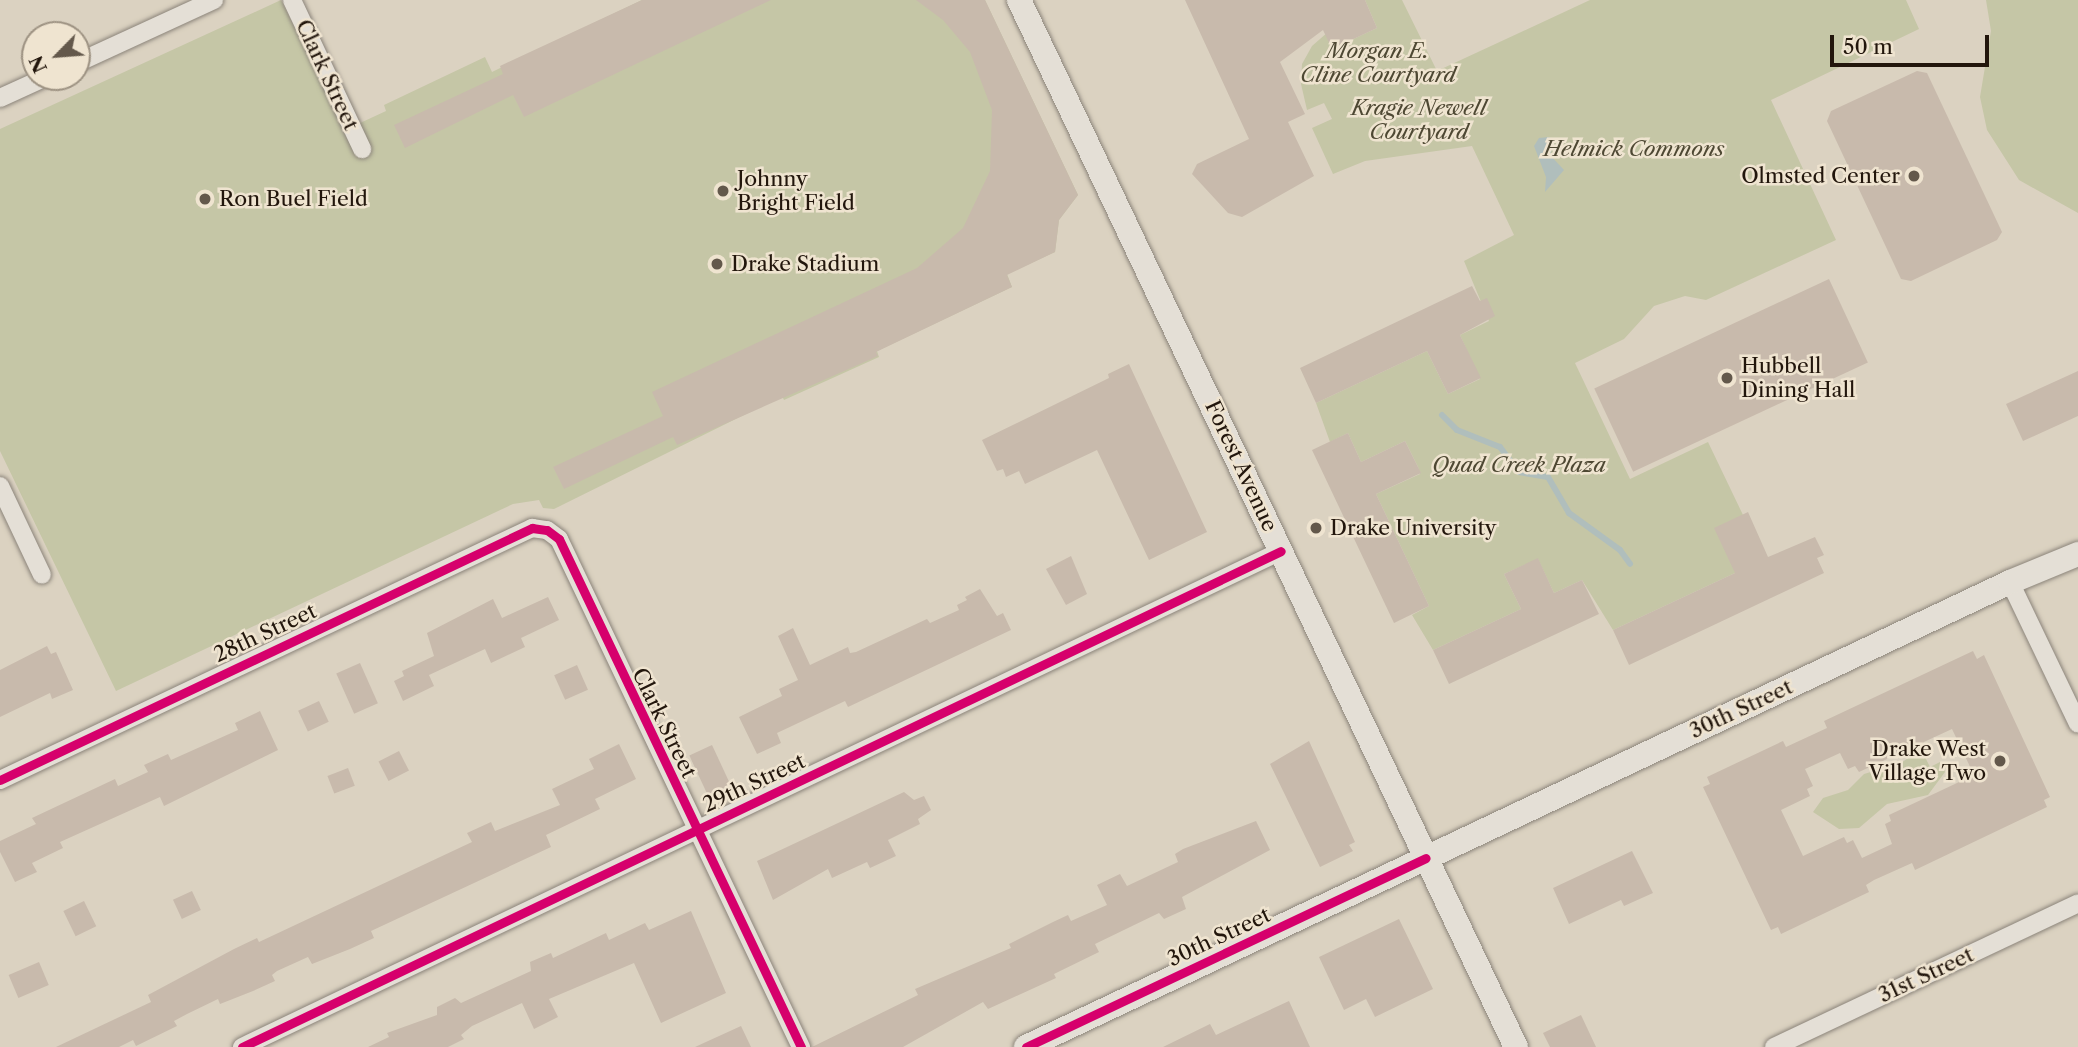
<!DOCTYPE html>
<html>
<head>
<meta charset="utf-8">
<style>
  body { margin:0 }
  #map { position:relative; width:2078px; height:1047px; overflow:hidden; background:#dbd2c1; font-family:"Libre Caslon Text",serif }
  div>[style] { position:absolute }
  .green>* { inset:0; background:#c5c6a6 }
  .water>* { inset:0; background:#b0bebc }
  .stream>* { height:6px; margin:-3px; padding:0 3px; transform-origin:3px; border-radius:3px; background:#b0bebc }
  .building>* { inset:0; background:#c8baac; transform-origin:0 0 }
  .roads { filter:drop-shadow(0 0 2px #8b847a) drop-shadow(0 0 2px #8b847a) }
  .street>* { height:18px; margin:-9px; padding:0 9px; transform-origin:9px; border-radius:9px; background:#e4dfd6 }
  .secondary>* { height:24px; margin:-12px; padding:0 12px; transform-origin:12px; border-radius:12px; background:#e4dfd6 }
  .cycleway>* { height:9px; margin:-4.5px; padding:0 4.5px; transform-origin:4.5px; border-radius:4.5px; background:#d6006c }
  .dots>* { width:19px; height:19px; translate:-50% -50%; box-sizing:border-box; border:4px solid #efe4d0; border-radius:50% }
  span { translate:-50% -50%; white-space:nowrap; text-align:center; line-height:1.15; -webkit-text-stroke:5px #efe4d0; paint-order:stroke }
  .park-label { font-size:21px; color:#4e4833; font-style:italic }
  .street-label { font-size:21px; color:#22160c }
  .poi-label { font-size:21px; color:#22160c }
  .right { translate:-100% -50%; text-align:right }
  .left { translate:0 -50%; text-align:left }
  .north { position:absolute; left:21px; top:21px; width:70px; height:70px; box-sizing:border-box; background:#efe4d0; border:2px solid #9d9282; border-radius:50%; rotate:245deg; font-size:19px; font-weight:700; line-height:28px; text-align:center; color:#22160c }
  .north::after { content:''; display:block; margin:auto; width:24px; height:32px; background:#63584b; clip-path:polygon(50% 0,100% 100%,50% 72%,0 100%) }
  .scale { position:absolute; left:1830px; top:35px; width:159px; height:32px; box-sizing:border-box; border:4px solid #22160c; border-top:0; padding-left:9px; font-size:21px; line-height:24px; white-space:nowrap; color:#22160c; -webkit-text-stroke:5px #efe4d0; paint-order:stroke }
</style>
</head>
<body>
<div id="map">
  <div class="green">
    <div style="clip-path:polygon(281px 0,345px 130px,386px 111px,384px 105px,485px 57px,492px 72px,642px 0,985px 0,1078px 195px,1059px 220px,1055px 252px,1007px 274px,1012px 287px,877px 351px,879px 357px,784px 400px,782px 396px,554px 509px,543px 508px,539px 500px,513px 504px,116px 691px,0 451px,0 129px)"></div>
    <div style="clip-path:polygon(1365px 0,1402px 0,1437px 71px,1590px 0,1906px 0,1919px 29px,1771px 100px,1836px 240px,1706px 300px,1685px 296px,1654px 306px,1624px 339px,1575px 363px,1630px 479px,1708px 442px,1743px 515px,1735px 573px,1613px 630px,1582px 580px,1554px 593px,1538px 559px,1504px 574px,1521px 609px,1433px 650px,1412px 615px,1429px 606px,1376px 494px,1420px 474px,1418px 467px,1405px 441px,1361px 462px,1348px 433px,1330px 442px,1316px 403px,1427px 351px,1448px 394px,1480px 379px,1460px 335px,1489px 321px,1464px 261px,1514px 235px,1472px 146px,1365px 161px,1333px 174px,1312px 128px,1332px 119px,1324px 103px,1307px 110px,1301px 84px,1302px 64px,1312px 46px,1328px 32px,1336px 47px,1377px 28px)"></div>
    <div style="clip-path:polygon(1986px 0,2078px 0,2078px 213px,2019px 180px,1987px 130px,1980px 97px,1991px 31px)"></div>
    <div style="clip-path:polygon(1921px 749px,1930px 767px,1940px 762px,1945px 772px,1928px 795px,1887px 804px,1859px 828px,1839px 829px,1813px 812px,1823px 798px,1848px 790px,1864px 774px,1901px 763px)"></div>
  </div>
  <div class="water">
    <div style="clip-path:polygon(1549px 137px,1554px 144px,1550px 155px,1564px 170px,1545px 192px,1546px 177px,1534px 146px,1539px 138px)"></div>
  </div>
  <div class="stream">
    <div style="left:1442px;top:415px;width:21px;rotate:45deg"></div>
    <div style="left:1457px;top:430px;width:46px;rotate:21.6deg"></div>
    <div style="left:1500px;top:447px;width:31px;rotate:53deg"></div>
    <div style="left:1519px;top:472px;width:29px;rotate:10deg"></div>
    <div style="left:1548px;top:477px;width:42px;rotate:59.7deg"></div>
    <div style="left:1569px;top:513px;width:63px;rotate:36deg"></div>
    <div style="left:1620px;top:550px;width:17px;rotate:54deg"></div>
  </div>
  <div class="building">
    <div style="clip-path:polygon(642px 0,771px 0,524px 117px,513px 95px,405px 148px,394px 125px,503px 74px,500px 66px)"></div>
    <div style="clip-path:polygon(916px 0,985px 0,1078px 195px,1059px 220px,1055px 252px,1007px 275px,1012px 287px,876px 352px,878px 356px,677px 445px,673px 437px,564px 489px,553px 467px,663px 416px,652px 392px,917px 268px,963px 228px,990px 171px,992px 110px,970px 52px,943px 20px)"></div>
    <div style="clip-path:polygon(1185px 0,1365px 0,1377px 28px,1332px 49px,1323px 30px,1280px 62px,1305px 114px,1288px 122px,1314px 176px,1242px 217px,1228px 213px,1192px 174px,1197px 164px,1249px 139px)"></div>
    <div style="clip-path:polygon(1917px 71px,1927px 73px,2002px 232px,1997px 240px,1911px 281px,1901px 279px,1827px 121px,1831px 111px)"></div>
    <div style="left:1829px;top:279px;width:92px;height:259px;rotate:65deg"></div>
    <div style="clip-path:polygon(1472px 286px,1480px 301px,1487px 298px,1495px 316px,1460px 335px,1481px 378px,1448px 394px,1427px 351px,1316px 403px,1300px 368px)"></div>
    <div style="clip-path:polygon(1129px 364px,1207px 532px,1149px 560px,1097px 450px,1025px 484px,1019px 471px,1006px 477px,1003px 469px,997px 471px,982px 440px,1109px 378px,1108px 374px)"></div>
    <div style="clip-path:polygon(2078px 371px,2078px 416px,2023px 441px,2006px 404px)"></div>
    <div style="clip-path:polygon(1348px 433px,1361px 462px,1405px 441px,1421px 473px,1376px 494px,1429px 606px,1394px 623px,1312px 450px)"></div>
    <div style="clip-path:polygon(1748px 512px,1768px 557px,1815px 537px,1824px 555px,1817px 558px,1824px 573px,1629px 665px,1613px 630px,1735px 573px,1714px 528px)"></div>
    <div style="clip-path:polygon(1071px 556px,1087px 594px,1066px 605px,1046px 569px)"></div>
    <div style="clip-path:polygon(1538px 558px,1554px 593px,1582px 580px,1599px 614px,1449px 684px,1433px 650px,1521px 609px,1504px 574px)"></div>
    <div style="clip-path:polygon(980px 589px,997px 616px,1003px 613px,1011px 630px,848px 707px,845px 701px,777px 733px,781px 743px,757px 754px,739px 717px,782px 696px,779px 689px,798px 680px,778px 636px,793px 628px,810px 665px,848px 647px,850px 653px,856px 652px,927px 619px,930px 623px,959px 610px,957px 605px,967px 600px,965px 597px)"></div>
    <div style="clip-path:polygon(548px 597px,559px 620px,521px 638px,525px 647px,491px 663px,485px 649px,429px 675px,434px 686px,403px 701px,394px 681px,404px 676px,402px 671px,434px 656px,427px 633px,493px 599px,502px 618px)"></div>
    <div style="clip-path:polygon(47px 646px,51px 654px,56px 652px,73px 690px,52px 699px,50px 693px,0 717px,0 670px)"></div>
    <div style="clip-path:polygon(evenodd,1973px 651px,1977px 659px,1984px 655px,2050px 797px,2044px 800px,2047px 807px,1915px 870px,1912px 863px,1874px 880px,1866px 885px,1869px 892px,1781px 934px,1778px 927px,1771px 930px,1703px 787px,1710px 784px,1707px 777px,1783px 741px,1786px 747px,1827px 728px,1824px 721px,1973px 651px,1952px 729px,1974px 775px,1889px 815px,1891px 821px,1885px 824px,1892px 844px,1862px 858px,1853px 840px,1847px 843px,1844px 837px,1803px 856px,1781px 810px,1810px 796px,1807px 789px,1813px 786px,1805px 769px,1840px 753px,1848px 769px,1855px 766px,1859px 772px,1952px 729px)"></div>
    <div style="left:360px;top:663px;width:44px;height:26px;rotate:66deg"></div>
    <div style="left:577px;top:665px;width:27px;height:25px;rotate:66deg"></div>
    <div style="left:319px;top:701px;width:23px;height:23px;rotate:65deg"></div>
    <div style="clip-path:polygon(260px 711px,278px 750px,164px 806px,160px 797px,60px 842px,63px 848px,32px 863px,37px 872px,15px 882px,0 852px,0 841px,36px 824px,32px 818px,115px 779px,118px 786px,148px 772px,144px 765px,168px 754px,171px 760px,238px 730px,235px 723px)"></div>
    <div style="clip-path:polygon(1309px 741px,1355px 842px,1349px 845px,1353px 851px,1320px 867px,1270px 764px)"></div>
    <div style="clip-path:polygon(619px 744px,636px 779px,595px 799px,600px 809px,546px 835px,551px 847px,371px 931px,374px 938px,350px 949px,312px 964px,308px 957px,277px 971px,272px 975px,275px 981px,253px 991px,220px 1004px,218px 999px,187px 1014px,174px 1021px,177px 1026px,136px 1046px,133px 1040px,119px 1047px,56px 1047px,151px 1002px,148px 995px,234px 949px,257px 938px,259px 942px,472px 842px,467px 833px,491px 822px,495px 831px,560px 805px,552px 789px,594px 769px,589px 759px)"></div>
    <div style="left:712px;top:745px;width:44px;height:25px;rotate:65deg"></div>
    <div style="left:399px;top:751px;width:22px;height:23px;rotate:63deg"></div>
    <div style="left:348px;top:768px;width:19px;height:22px;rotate:69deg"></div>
    <div style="clip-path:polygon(904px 792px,914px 800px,924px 796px,931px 810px,918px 819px,920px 824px,888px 840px,896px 856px,870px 868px,867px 862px,832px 878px,828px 869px,773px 900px,757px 861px)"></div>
    <div style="clip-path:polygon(1256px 821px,1270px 850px,1182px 897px,1186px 909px,1164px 919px,1159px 913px,1095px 944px,1099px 952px,1054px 974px,1056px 978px,988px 1009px,983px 1002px,903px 1047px,812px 1047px,918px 995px,915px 989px,1011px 948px,1009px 944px,1053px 922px,1068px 915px,1071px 921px,1107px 905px,1097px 885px,1120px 874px,1127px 886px,1178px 862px,1175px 854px,1183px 849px)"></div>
    <div style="clip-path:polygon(1632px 851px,1653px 893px,1624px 906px,1621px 900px,1569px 924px,1553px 888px)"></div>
    <div style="left:192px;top:891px;width:21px;height:21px;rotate:65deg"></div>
    <div style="left:84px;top:901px;width:28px;height:23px;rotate:64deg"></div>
    <div style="clip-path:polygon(691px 911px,726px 993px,661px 1023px,634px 963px,549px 999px,558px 1017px,534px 1029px,522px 1003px,472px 1026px,461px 1035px,464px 1039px,448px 1047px,368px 1047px,389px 1037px,387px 1033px,437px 1015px,437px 1007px,455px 998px,461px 1003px,531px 971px,530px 962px,551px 953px,553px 958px,606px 933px,609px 940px,645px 923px,649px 930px)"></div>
    <div style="clip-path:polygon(1399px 919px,1433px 989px,1375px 1017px,1366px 999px,1344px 1010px,1319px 957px)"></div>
    <div style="left:39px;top:962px;width:25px;height:33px;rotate:67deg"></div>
    <div style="clip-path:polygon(1289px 1001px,1310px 1047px,1163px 1047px,1210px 1024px,1216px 1035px)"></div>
    <div style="clip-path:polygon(1581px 1015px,1596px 1047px,1550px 1047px,1543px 1033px)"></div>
    <div style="clip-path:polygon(741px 1026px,751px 1047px,695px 1047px)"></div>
  </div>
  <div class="roads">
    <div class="street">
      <div style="left:292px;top:0;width:165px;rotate:64.8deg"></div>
      <div style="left:77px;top:63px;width:151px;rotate:-24.7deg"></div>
      <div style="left:0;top:98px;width:51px;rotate:-24.5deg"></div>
      <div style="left:0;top:486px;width:98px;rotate:64.7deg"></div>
      <div style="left:2010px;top:582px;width:157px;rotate:64.4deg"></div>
      <div style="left:0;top:780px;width:589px;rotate:-25.35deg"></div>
      <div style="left:532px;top:528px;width:15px;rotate:8deg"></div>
      <div style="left:547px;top:530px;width:15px;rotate:37deg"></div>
      <div style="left:559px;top:539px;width:563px;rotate:64.53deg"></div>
      <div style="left:242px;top:1047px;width:1151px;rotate:-25.52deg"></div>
      <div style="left:1774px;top:1047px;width:336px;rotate:-25.3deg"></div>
    </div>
    <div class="secondary">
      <div style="left:1019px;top:0;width:1159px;rotate:64.61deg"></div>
      <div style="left:1026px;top:1047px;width:1088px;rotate:-25.29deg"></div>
      <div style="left:2010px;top:582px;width:74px;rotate:-22.4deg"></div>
    </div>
  </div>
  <div class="cycleway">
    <div style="left:0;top:780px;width:589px;rotate:-25.35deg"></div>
    <div style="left:532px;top:528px;width:15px;rotate:8deg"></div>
    <div style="left:547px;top:530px;width:15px;rotate:37deg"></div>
    <div style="left:559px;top:539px;width:563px;rotate:64.53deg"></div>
    <div style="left:242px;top:1047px;width:1151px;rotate:-25.52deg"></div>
    <div style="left:1026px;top:1047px;width:442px;rotate:-25.3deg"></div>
  </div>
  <div class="dots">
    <div style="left:1914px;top:176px;background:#63584b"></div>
    <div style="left:723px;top:191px;background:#63584b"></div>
    <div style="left:205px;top:199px;background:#63584b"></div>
    <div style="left:717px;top:264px;background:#63584b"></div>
    <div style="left:1727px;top:378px;background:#63584b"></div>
    <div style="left:1316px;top:528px;background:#63584b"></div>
    <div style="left:2000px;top:761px;background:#63584b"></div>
  </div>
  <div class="park-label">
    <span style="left:1378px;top:63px">Morgan E.<br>Cline Courtyard</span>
    <span style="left:1419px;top:120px">Kragie Newell<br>Courtyard</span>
    <span style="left:1634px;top:149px">Helmick Commons</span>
    <span style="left:1519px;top:465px">Quad Creek Plaza</span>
  </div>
  <div class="street-label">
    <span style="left:327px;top:75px;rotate:65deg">Clark Street</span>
    <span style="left:1241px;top:466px;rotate:65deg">Forest Avenue</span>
    <span style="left:265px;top:633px;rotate:-25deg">28th Street</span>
    <span style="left:1741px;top:709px;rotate:-25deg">30th Street</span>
    <span style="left:664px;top:723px;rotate:64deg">Clark Street</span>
    <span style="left:754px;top:783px;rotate:-25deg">29th Street</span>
    <span style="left:1219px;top:937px;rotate:-25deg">30th Street</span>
    <span style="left:1926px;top:975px;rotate:-25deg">31st Street</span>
  </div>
  <div class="poi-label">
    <span class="right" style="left:1900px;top:176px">Olmsted Center</span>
    <span class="left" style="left:737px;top:191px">Johnny<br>Bright Field</span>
    <span class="left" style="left:219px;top:199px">Ron Buel Field</span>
    <span class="left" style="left:731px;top:264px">Drake Stadium</span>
    <span class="left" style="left:1741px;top:378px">Hubbell<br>Dining Hall</span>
    <span class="left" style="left:1330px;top:528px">Drake University</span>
    <span class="right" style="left:1986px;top:761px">Drake West<br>Village Two</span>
  </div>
  <div class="north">N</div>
  <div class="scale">50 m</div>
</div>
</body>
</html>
